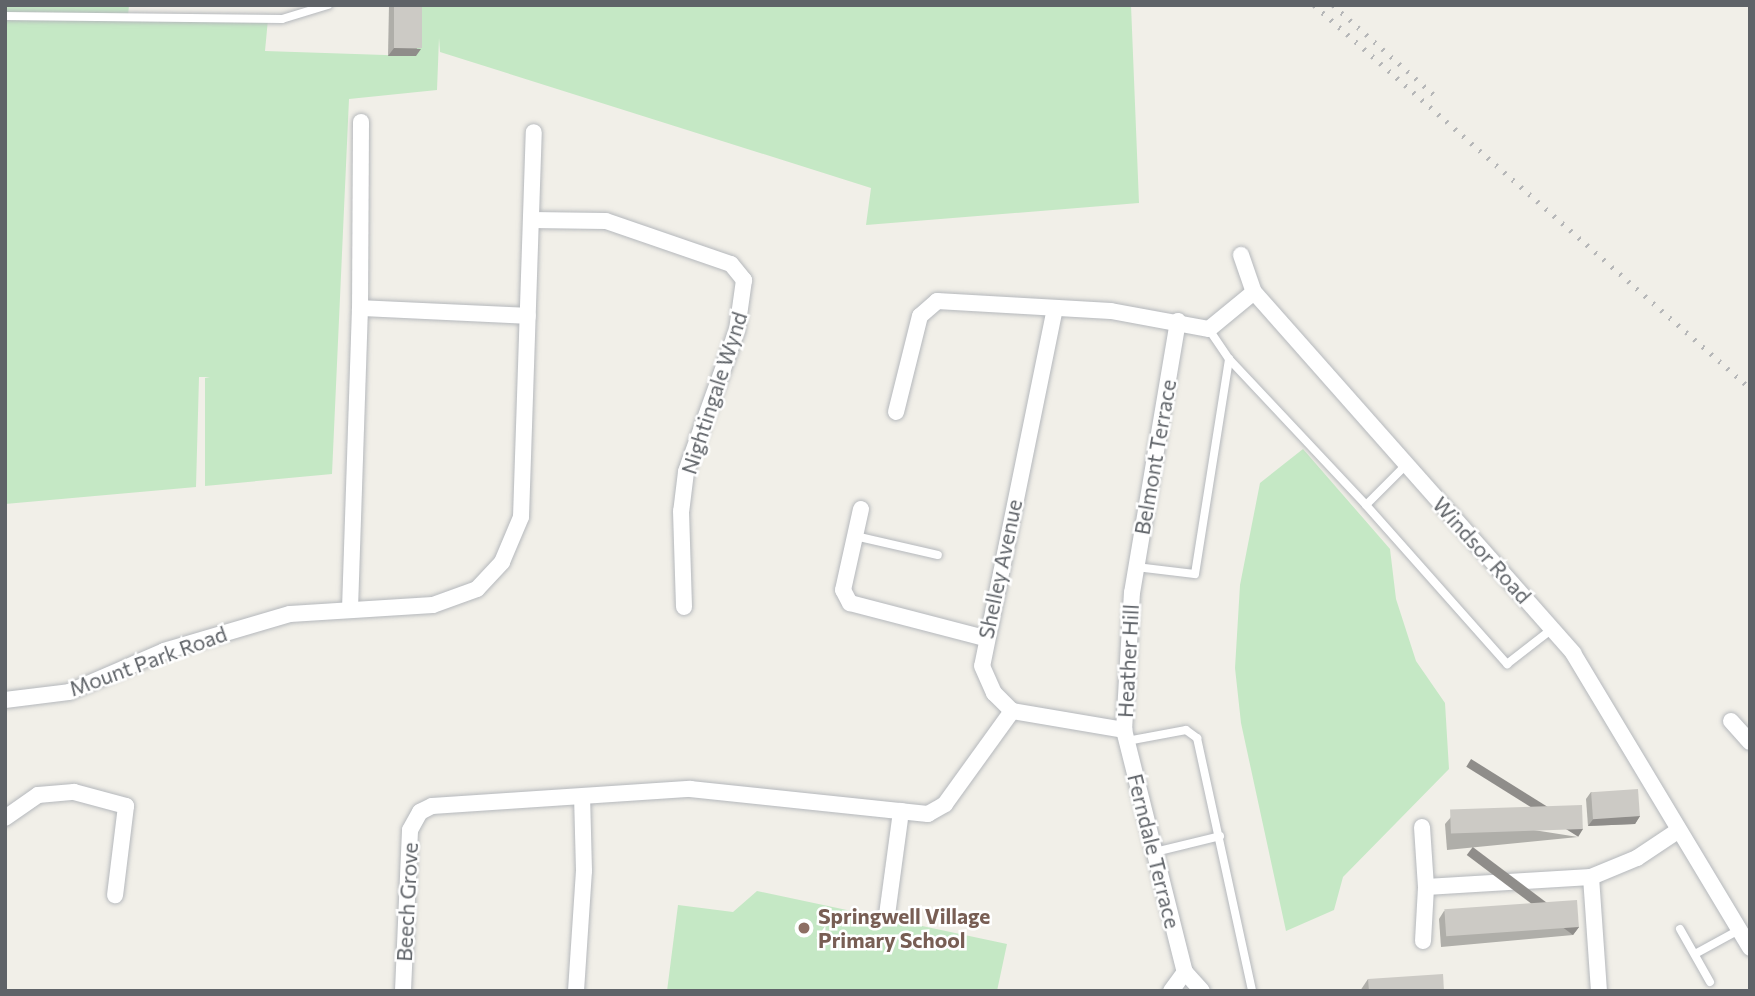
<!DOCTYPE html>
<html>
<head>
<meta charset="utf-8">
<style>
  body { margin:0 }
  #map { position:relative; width:1755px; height:996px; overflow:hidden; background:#f1efe8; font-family:Commissioner,sans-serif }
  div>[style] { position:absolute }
  .green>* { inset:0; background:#c5e8c5 }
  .roads { filter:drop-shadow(0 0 2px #b5b8bc) drop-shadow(0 0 2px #b5b8bc) }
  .service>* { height:8px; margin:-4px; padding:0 4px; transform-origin:4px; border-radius:4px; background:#fff }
  .minor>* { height:16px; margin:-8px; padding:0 8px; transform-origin:8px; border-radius:8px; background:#fff }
  .rail>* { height:5px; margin-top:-2.5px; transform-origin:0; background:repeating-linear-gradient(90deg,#b6b7b8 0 2px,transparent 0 11px) }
  .wall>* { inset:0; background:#afaea9 }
  .shaded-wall>* { inset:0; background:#8f8d8a; transform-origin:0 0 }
  .building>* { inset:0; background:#cccac5; transform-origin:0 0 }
  .dots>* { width:19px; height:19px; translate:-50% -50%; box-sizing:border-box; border:4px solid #fff; border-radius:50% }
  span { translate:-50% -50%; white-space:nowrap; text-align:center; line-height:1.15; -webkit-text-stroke:5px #fff; paint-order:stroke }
  .street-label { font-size:21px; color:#5f6368 }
  .education-label { font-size:21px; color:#785e54; font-weight:700 }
  .left { translate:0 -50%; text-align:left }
  .frame { position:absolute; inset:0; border:7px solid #5f6368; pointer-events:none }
</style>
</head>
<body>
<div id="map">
  <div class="green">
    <div style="clip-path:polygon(5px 5px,129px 5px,128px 17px,268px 19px,265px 51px,415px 56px,416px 5px,1131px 5px,1139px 203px,866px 225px,871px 188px,440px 52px,439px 38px,437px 90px,349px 99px,332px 474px,205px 486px,205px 378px,210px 377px,199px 377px,196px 487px,5px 504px)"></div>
    <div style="clip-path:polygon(1303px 449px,1390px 549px,1396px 599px,1416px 661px,1445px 703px,1449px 769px,1343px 877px,1334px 910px,1286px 931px,1241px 723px,1235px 668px,1240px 585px,1260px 483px)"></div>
    <div style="clip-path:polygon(757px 891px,1007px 944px,997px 991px,667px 991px,678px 905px,733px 912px)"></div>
  </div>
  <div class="roads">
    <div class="service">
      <div style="left:5px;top:16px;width:277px;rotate:0.6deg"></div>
      <div style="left:282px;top:19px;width:48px;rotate:-16.9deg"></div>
      <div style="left:1229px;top:359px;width:200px;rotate:46.8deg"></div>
      <div style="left:1366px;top:505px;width:57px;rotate:-45deg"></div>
      <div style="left:1366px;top:505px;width:213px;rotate:48.4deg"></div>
      <div style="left:1507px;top:664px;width:57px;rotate:-37.9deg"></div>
      <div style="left:855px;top:536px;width:85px;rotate:12.9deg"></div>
      <div style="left:1136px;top:567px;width:59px;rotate:6.8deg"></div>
      <div style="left:1195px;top:574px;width:218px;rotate:-81deg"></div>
      <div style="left:1229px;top:359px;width:36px;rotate:-124deg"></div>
      <div style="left:1127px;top:741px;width:60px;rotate:-10.6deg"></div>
      <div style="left:1186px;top:730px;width:14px;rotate:36deg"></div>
      <div style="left:1197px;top:738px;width:259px;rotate:77.7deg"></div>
      <div style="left:1155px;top:852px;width:67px;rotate:-13.8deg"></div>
      <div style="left:1680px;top:929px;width:61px;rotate:60.5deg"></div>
      <div style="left:1695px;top:954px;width:50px;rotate:-28.6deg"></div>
    </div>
    <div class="minor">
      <div style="left:361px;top:122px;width:186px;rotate:90.3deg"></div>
      <div style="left:360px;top:308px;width:168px;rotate:2.7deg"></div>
      <div style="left:531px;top:220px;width:75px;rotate:0.8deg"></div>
      <div style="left:606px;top:221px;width:132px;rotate:19deg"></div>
      <div style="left:731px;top:264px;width:21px;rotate:51deg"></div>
      <div style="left:744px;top:280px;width:50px;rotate:98deg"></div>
      <div style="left:737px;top:330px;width:151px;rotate:109.8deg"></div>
      <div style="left:686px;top:472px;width:39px;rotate:97deg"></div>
      <div style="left:681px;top:511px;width:96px;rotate:88.2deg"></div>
      <div style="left:1241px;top:255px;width:39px;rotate:71deg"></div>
      <div style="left:1254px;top:292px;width:482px;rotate:48.5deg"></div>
      <div style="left:1573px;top:653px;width:344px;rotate:59deg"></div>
      <div style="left:1055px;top:308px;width:365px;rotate:101.5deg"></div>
      <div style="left:982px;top:666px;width:30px;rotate:66deg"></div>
      <div style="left:994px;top:693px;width:25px;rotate:45deg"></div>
      <div style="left:1012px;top:711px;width:114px;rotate:9.6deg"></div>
      <div style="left:1178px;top:321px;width:275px;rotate:99.6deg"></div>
      <div style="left:1132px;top:592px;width:138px;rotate:93.3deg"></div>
      <div style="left:1124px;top:730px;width:250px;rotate:75.9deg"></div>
      <div style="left:1185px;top:972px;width:25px;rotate:48deg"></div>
      <div style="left:896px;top:412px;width:99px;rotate:-76deg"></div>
      <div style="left:920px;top:316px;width:23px;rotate:-41deg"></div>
      <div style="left:937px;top:301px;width:174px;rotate:3.3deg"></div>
      <div style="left:1111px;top:311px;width:100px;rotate:10.4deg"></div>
      <div style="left:1209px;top:329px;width:58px;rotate:-39.4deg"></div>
      <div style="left:861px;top:509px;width:83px;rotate:102.5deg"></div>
      <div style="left:843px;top:590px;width:15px;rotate:62deg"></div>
      <div style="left:850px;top:603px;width:138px;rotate:14.6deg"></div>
      <div style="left:350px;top:609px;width:301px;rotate:-88.1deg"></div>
      <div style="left:5px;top:700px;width:64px;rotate:-7.1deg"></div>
      <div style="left:69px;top:692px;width:103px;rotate:-23.3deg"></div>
      <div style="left:164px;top:651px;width:131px;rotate:-16.4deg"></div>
      <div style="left:290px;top:614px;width:143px;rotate:-3.6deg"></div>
      <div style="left:433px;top:605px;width:47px;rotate:-20deg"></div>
      <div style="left:477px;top:589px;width:37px;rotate:-47deg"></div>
      <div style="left:502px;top:562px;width:49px;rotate:-67.1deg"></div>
      <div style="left:521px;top:517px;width:385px;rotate:-88.1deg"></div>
      <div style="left:1731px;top:721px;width:28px;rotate:48deg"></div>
      <div style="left:5px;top:818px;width:40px;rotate:-34.9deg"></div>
      <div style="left:38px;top:795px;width:36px;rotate:-5deg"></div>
      <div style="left:74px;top:792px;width:54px;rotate:15.1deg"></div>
      <div style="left:126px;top:806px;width:90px;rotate:97deg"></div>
      <div style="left:1422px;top:827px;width:60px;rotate:86.2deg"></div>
      <div style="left:1591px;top:877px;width:114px;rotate:86deg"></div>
      <div style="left:887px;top:915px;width:105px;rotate:-82.3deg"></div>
      <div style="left:1423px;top:941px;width:54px;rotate:-86.8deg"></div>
      <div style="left:1426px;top:887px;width:165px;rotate:-3.5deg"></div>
      <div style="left:1591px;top:877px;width:50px;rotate:-22.4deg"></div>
      <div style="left:1637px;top:858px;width:50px;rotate:-33.7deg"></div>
      <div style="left:403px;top:991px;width:161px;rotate:-87.5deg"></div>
      <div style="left:410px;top:830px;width:21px;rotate:-61deg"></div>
      <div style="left:420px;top:812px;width:13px;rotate:-27deg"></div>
      <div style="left:432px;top:806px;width:259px;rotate:-3.8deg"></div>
      <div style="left:690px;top:789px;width:239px;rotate:6deg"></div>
      <div style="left:928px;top:814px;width:20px;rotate:-30deg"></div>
      <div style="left:945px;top:804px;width:115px;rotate:-54.2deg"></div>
      <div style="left:576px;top:991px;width:120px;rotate:-86.2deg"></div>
      <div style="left:584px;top:871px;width:74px;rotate:-91.5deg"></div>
      <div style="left:1171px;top:991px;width:24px;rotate:-54deg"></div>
    </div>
  </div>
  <div class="rail">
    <div style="left:1314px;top:5px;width:580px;rotate:41.3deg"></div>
    <div style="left:1333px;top:5px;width:142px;rotate:41.6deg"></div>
  </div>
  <div class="wall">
    <div style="clip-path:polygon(389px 5px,422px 5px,416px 56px,388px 56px)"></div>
    <div style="clip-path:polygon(1591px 792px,1640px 816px,1635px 824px,1588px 826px,1586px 799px)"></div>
    <div style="clip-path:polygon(1451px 817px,1578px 837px,1447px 850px,1445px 824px)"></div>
    <div style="clip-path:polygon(1444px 911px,1579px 927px,1573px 935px,1441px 947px,1439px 919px)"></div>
    <div style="clip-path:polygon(1368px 979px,1444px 991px,1360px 991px)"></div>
  </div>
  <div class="shaded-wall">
    <div style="clip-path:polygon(394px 48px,421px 49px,416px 56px,388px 56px)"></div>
    <div style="clip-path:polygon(1640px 816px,1635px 824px,1588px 826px,1594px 818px)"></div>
    <div style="left:1583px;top:829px;width:9px;height:132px;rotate:122deg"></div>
    <div style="left:1579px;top:927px;width:10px;height:133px;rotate:127deg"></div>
  </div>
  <div class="building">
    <div style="left:394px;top:5px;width:28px;height:43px"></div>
    <div style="left:1638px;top:789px;width:27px;height:47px;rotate:86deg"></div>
    <div style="left:1582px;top:805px;width:24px;height:132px;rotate:88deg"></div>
    <div style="left:1577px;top:900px;width:27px;height:133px;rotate:86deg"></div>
    <div style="clip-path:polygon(1443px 974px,1444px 991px,1369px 991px,1368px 979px)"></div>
  </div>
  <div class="dots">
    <div style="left:804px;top:928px;background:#8d6e63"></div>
  </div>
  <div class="street-label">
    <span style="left:714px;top:393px;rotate:-72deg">Nightingale Wynd</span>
    <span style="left:1155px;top:457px;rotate:-80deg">Belmont Terrace</span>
    <span style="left:1482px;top:550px;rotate:48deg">Windsor Road</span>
    <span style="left:1000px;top:569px;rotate:-78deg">Shelley Avenue</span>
    <span style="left:148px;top:661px;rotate:-20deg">Mount Park Road</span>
    <span style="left:1128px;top:661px;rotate:-87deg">Heather Hill</span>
    <span style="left:1154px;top:851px;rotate:76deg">Ferndale Terrace</span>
    <span style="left:407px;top:902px;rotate:-87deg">Beech Grove</span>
  </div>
  <div class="education-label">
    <span class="left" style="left:818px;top:928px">Springwell Village<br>Primary School</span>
  </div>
  <div class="frame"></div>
</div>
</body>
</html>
